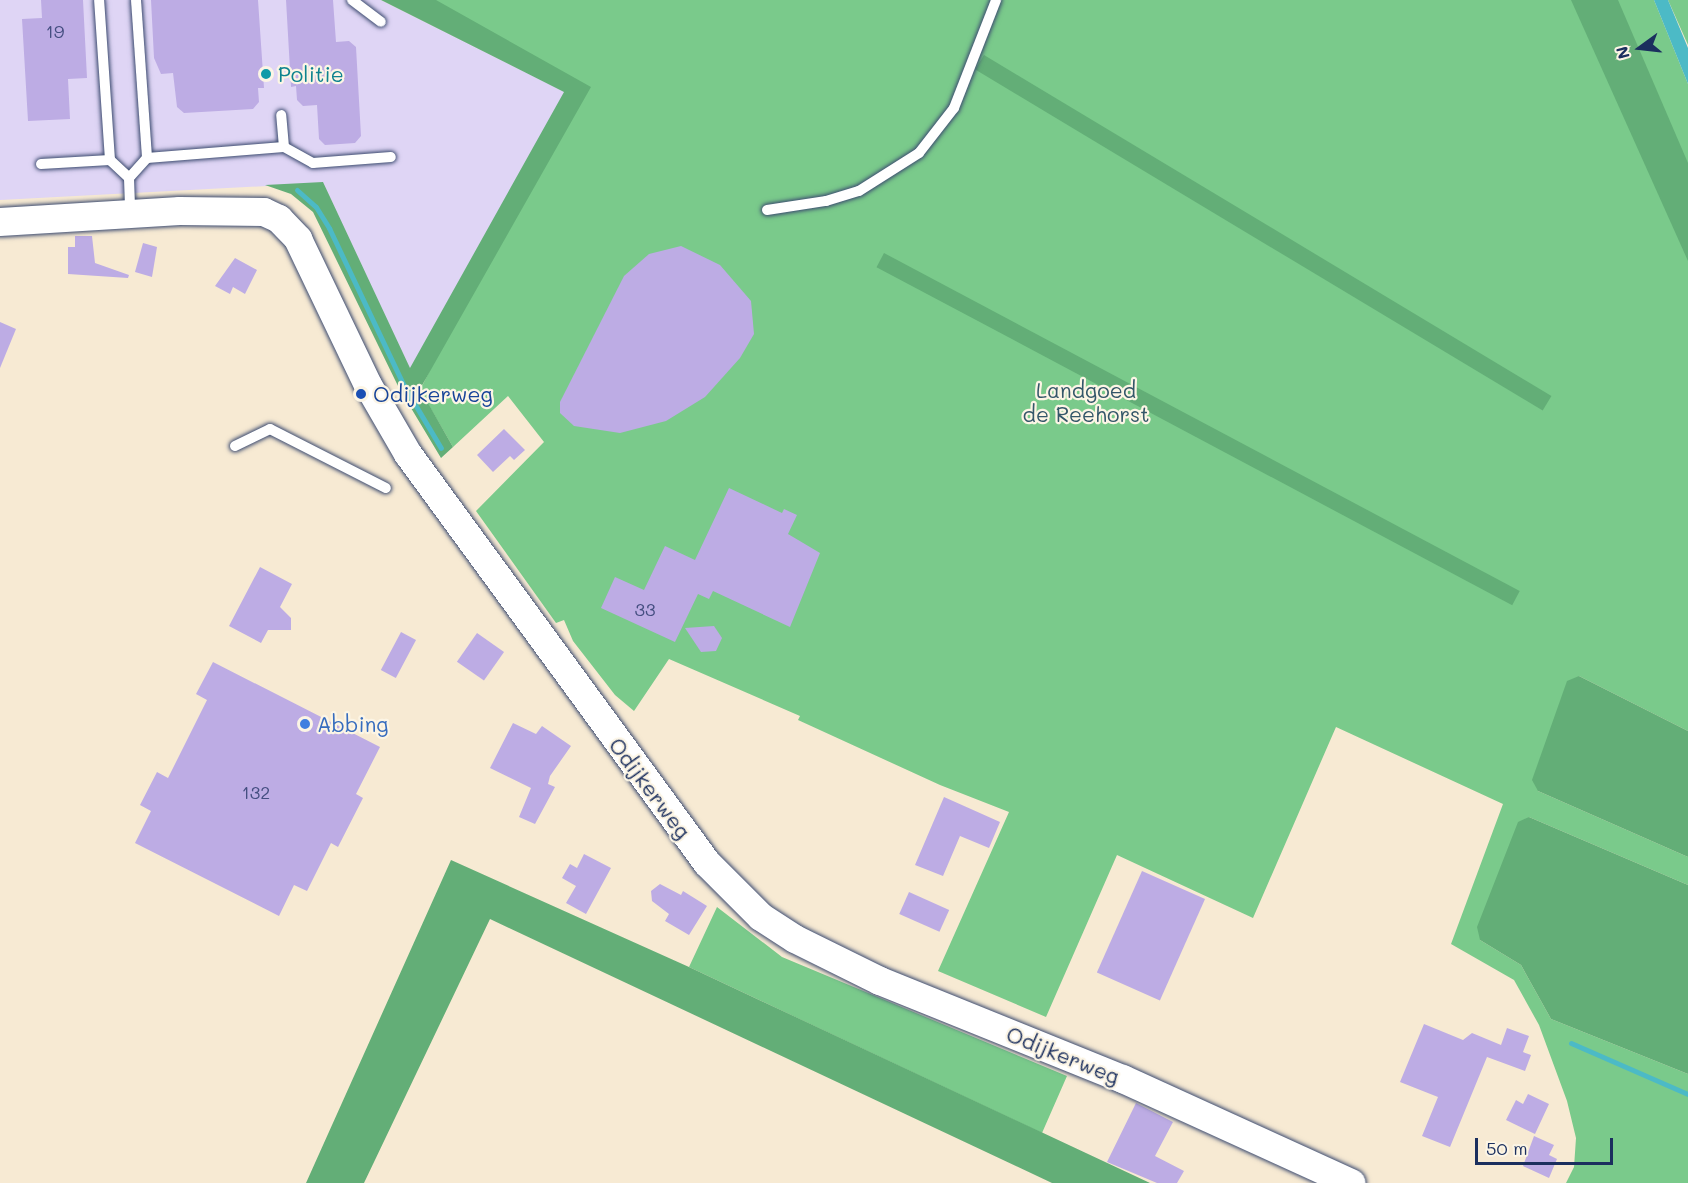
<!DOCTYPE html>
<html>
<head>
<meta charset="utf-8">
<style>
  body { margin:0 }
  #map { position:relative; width:1688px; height:1183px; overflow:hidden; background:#f7ead3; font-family:Mali,sans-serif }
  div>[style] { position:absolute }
  .built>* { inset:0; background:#dfd5f5 }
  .green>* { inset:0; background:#7aca8b }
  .forest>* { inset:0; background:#63ae77; transform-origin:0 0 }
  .water>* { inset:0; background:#4cbac6 }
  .stream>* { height:5px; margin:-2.5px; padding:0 2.5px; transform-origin:2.5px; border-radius:2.5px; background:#4cbac6 }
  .building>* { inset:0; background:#bdace4; transform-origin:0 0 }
  .roads { filter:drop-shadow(0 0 2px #3c4b70) drop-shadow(0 0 2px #3c4b70) }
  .lane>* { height:10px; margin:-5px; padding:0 5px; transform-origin:5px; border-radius:5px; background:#fff }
  .secondary>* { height:28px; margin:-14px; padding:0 14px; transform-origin:14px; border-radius:14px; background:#fff }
  .dots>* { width:16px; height:16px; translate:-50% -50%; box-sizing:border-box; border:3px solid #fcf5e5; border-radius:50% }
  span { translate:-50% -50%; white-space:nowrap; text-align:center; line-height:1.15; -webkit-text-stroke:4.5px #fcf5e5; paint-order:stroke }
  .number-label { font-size:18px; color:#444e80 }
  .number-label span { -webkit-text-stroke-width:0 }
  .culture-label { font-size:21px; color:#0d838f }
  .left { translate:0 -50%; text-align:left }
  .park-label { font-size:21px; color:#335669 }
  .transit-label { font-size:21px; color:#164399 }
  .shop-label { font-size:21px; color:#366cbe }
  .street-label { font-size:21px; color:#1b2f5e }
  .north { position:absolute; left:1610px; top:18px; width:60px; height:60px; -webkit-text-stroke:4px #fcf5e5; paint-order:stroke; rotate:255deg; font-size:16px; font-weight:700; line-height:24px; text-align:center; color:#1b2f5e }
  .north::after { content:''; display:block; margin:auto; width:21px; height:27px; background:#1b2f5e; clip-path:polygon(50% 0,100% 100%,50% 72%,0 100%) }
  .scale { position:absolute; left:1475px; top:1138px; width:138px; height:27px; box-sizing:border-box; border:3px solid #1b2f5e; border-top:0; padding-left:8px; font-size:18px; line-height:21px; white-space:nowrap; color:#1b2f5e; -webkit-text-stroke:4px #fcf5e5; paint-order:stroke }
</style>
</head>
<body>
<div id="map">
  <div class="built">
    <div style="clip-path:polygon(0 0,381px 0,565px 92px,410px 369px,323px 183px,0 200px)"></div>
  </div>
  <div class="green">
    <div style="clip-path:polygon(391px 0,1654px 0,1688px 84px,1688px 731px,1579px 676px,1538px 791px,1688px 857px,1688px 885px,1529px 817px,1480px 940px,1521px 965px,1551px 1019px,1688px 1074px,1688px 1183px,1566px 1183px,1574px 1167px,1576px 1138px,1567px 1101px,1539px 1025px,1514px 980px,1451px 944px,1503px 804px,1336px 727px,1253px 918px,1117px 855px,1046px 1017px,938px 971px,1009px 812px,940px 785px,798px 720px,800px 716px,669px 659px,634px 711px,615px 695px,573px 641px,564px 620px,556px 623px,476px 511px,544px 442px,508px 396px,453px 447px,420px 390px,570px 90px)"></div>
    <div style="clip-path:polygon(1668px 0,1688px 0,1688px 45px)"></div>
    <div style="clip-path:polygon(717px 907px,782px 957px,1067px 1076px,1042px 1133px,689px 967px)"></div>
  </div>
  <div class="forest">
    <div style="clip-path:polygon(381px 0,436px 0,591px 87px,420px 389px,453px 447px,441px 458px,399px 388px,313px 212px,291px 194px,265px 185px,323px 182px,410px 368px,564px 92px)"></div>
    <div style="clip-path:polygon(1571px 0,1618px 0,1688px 163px,1688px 261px)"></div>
    <div style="left:984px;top:55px;width:662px;height:17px;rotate:31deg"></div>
    <div style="left:884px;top:253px;width:720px;height:16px;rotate:28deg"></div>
    <div style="clip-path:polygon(1579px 676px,1688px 731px,1688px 857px,1538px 791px,1532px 780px,1567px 681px)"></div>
    <div style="clip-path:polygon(1529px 817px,1688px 885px,1688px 1074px,1551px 1019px,1521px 965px,1480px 940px,1477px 927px,1518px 822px)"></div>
    <div style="clip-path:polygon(451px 860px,689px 967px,1150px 1183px,1052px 1183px,490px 919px,364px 1183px,306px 1183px)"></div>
  </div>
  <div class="water">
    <div style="clip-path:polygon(1654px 0,1668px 0,1688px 48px,1688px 84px)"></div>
  </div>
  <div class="stream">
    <div style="left:297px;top:190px;width:25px;rotate:42deg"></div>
    <div style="left:316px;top:207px;width:25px;rotate:58deg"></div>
    <div style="left:329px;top:228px;width:175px;rotate:64.6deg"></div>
    <div style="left:404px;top:386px;width:72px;rotate:59.2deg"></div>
    <div style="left:1571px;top:1043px;width:128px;rotate:23.6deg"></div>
  </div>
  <div class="building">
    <div style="clip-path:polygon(41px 0,83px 0,87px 78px,68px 79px,70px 119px,28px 121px,22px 19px,42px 18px)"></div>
    <div style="clip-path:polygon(151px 0,258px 0,264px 88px,258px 88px,259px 102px,253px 109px,184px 113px,177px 107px,173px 73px,161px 74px,154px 58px)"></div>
    <div style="clip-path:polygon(286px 0,333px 0,336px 42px,349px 41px,356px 47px,361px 136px,355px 143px,325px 145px,319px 139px,317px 105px,303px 106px,297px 100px,296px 86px,291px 87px)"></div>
    <div style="clip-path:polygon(75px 236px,92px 236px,95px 263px,129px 275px,128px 278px,68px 274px,68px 247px,75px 247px)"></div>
    <div style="clip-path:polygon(143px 243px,157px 247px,152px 277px,135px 272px)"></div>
    <div style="clip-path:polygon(681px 246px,720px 265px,751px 301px,754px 334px,740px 358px,705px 397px,666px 421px,620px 433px,574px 426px,560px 413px,560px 402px,624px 276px,649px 254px)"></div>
    <div style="clip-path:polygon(235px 258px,257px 270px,245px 294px,233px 287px,230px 294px,215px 286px)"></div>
    <div style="clip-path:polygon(0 322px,16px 329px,0 368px)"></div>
    <div style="clip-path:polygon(504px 429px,525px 450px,514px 460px,510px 456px,493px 472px,477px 455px)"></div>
    <div style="clip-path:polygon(729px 488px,782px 513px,784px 509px,797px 515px,788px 534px,820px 553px,790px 627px,713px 591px,709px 599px,698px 594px,675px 642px,601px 608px,615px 577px,644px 590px,665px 546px,695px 560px)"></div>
    <div style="clip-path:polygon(260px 567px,292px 584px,280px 607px,291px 618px,291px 630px,268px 630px,261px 643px,229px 626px)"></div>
    <div style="clip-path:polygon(714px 626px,722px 638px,716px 651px,701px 652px,685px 628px)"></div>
    <div style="left:401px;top:632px;width:17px;height:43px;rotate:28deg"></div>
    <div style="left:477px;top:633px;width:33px;height:35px;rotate:35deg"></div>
    <div style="clip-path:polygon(213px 662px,380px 747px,356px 794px,363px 798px,338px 847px,331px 843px,307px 891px,294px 885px,279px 916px,135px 843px,151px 811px,140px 805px,157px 772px,168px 778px,207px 700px,196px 694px)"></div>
    <div style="clip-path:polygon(513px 723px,536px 734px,542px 726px,571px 746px,550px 776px,548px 784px,555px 787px,535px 824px,519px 817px,531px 788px,490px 768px)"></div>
    <div style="clip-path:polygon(944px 797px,1000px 822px,989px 848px,960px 836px,943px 876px,915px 865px)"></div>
    <div style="clip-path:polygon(584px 854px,611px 868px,586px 914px,566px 903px,576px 886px,562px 878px,570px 864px,577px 868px)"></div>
    <div style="left:1142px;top:871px;width:69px;height:111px;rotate:24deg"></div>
    <div style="clip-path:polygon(660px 884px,681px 895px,683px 891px,707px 906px,689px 935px,665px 921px,669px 914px,652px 901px,651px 891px)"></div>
    <div style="left:909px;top:892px;width:44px;height:24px;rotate:24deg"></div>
    <div style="clip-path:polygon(1424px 1024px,1463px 1040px,1472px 1033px,1501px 1045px,1507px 1028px,1529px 1036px,1523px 1052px,1531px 1055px,1525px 1071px,1487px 1057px,1450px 1147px,1422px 1136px,1438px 1097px,1400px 1082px)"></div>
    <div style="clip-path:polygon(1528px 1094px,1549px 1104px,1535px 1134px,1506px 1120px,1516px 1100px,1523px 1104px)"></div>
    <div style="clip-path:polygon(1136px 1103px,1173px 1122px,1155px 1156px,1184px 1171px,1177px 1183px,1157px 1183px,1107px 1162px)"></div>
    <div style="clip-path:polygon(1534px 1136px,1554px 1145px,1549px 1155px,1557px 1159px,1549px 1178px,1523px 1166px)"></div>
  </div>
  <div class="roads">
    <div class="lane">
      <div style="left:136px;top:0;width:158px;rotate:86deg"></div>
      <div style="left:352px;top:0;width:36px;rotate:37deg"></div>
      <div style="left:284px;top:147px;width:33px;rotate:29deg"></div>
      <div style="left:313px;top:163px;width:78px;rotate:-4.4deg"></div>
      <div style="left:110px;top:160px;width:26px;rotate:43deg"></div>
      <div style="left:129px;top:178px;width:27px;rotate:-48deg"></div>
      <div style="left:147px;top:158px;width:137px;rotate:-4.6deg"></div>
      <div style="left:284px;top:147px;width:32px;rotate:-95deg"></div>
      <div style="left:41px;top:164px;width:69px;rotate:-3.3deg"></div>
      <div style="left:110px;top:160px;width:160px;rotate:-93.9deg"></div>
      <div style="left:129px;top:178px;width:35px;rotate:88deg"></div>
      <div style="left:767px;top:210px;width:60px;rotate:-8.7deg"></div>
      <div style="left:826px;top:201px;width:34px;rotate:-17deg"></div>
      <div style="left:859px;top:191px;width:71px;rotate:-32.3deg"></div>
      <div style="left:919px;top:153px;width:57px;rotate:-52.1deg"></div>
      <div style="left:954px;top:108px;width:116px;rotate:-68.7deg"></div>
      <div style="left:235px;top:446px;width:39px;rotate:-26deg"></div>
      <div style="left:270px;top:429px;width:130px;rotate:27deg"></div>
    </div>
    <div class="secondary">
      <div style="left:0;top:222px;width:180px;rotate:-3.5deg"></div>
      <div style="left:180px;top:211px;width:84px;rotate:0.7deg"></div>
      <div style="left:264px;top:212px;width:17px;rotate:25deg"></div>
      <div style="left:279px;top:219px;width:28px;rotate:46deg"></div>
      <div style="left:298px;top:239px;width:162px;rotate:64.4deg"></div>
      <div style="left:368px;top:385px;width:80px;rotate:59.9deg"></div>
      <div style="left:408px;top:454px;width:507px;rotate:53.83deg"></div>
      <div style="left:707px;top:863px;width:76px;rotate:45deg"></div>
      <div style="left:761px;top:917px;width:40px;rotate:32.9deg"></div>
      <div style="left:795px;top:939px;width:95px;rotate:26.3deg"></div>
      <div style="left:880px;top:981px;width:262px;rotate:22deg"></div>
      <div style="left:1123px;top:1079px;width:251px;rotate:24.5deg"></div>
    </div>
  </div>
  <div class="dots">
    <div style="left:266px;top:74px;background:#0f9aa8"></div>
    <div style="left:361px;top:394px;background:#1a4fb4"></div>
    <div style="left:305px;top:724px;background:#3f7fe0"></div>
  </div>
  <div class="number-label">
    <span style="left:55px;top:31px">19</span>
    <span style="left:645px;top:609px">33</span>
    <span style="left:256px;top:792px">132</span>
  </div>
  <div class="culture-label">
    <span class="left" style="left:278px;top:74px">Politie</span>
  </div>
  <div class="park-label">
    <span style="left:1086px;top:402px">Landgoed<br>de Reehorst</span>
  </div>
  <div class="transit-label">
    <span class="left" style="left:373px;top:394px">Odijkerweg</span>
  </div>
  <div class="shop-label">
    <span class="left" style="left:317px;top:724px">Abbing</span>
  </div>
  <div class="street-label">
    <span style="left:650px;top:788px;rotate:53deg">Odijkerweg</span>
    <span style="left:1063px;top:1055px;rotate:22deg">Odijkerweg</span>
  </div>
  <div class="north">N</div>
  <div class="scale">50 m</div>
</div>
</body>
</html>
